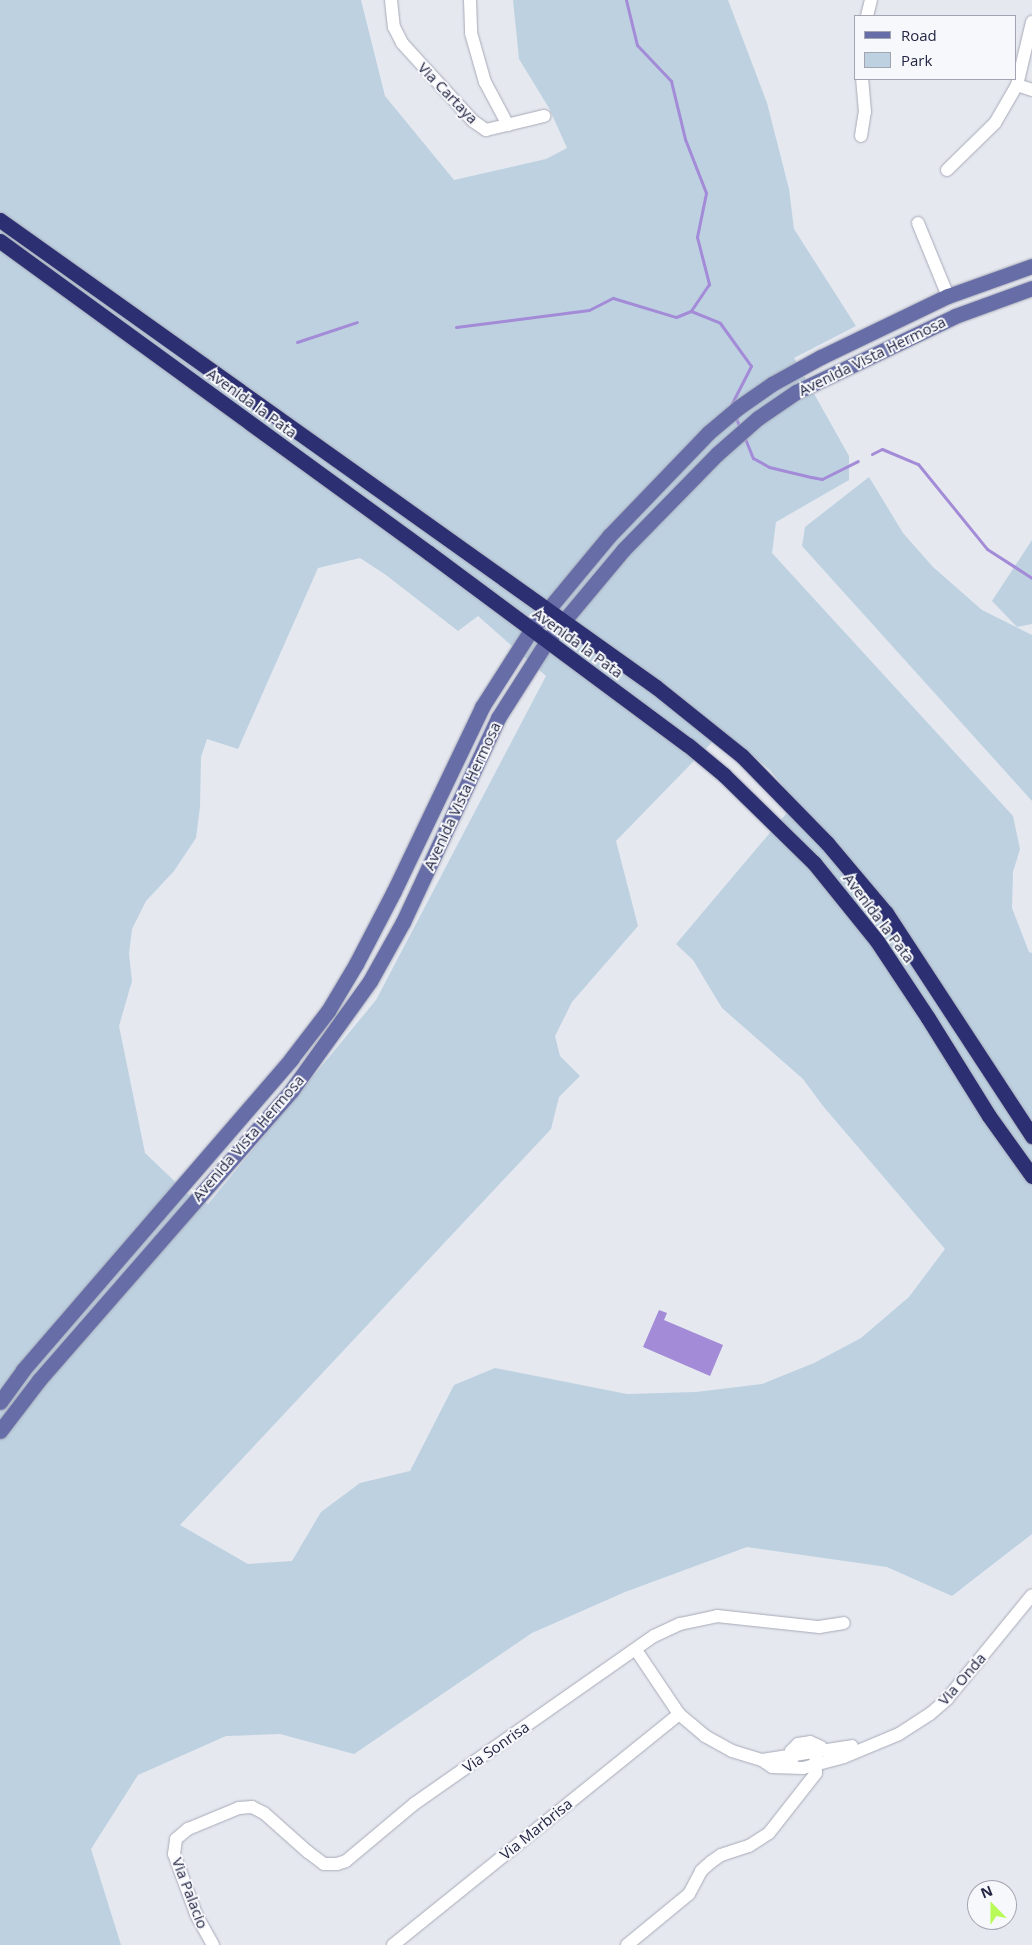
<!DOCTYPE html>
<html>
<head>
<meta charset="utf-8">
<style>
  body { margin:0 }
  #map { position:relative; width:1032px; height:1945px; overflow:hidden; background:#e5e8ef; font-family:"Open Sans",sans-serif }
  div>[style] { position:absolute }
  .green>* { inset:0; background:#bdd1e1 }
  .water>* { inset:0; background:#a38bd7 }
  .stream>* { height:3px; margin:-1.5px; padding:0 1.5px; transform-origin:1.5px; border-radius:1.5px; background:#a38bd7 }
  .roads { filter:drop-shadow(0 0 1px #a7aab8) drop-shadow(0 0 1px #a7aab8) }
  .minor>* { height:12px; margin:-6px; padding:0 6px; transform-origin:6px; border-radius:6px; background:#fff }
  .major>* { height:15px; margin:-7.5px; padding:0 7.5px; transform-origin:7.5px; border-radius:7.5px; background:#676da7 }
  .highway>* { height:15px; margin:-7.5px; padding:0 7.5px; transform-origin:7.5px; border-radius:7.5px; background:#2c2f71 }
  span { translate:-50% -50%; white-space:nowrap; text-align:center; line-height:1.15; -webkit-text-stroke:4px #f6f8fb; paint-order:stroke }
  .street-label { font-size:15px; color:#232643 }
  .legend { position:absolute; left:854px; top:15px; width:162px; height:65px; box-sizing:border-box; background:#f6f8fb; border:1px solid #a2a4b1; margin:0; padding:6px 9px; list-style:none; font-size:15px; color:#232643 }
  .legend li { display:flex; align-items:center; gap:10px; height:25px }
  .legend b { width:25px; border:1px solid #a2a4b1 }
  .north { position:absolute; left:967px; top:1880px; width:50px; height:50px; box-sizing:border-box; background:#f6f8fb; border:1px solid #a2a4b1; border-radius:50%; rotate:338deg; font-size:14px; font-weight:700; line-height:20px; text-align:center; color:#232643 }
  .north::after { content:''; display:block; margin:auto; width:18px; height:22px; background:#b8fa58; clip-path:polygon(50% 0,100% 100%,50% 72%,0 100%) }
</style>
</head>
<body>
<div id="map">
  <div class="green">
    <div style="clip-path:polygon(evenodd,0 0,361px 0,385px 96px,454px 180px,546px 159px,567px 148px,549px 108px,519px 59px,513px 0,728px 0,767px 103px,789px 189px,794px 229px,856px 326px,794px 358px,849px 456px,849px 480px,776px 522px,772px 553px,1013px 816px,1020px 849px,1013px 872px,1012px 908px,1029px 952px,1032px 953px,1032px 1534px,952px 1596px,887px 1567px,747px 1547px,625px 1592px,532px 1633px,354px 1754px,280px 1734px,226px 1736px,138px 1775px,91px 1849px,121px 1945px,0 1945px,0 0,360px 558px,386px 575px,458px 631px,478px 616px,546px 676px,376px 1000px,208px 1204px,188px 1194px,145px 1153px,119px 1026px,132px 981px,129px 954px,132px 929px,146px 901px,174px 871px,196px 838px,200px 807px,201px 757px,207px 739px,238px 749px,318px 568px,360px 558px,0 0,723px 731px,770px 770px,796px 802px,676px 944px,693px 960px,722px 1008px,803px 1079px,823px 1106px,945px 1249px,909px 1297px,861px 1338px,814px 1363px,762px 1384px,696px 1392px,627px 1394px,495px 1368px,454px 1385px,410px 1471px,360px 1483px,321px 1512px,292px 1561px,248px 1564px,180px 1525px,551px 1129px,559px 1097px,580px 1076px,560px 1056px,555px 1036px,572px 1002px,638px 926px,616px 841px,723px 731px)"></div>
    <div style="clip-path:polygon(869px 477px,903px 533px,933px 567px,982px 610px,1032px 635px,1032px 801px,802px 546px,805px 527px)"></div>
    <div style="clip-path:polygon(1032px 540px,1032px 624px,1017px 627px,992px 601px)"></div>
  </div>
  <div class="water">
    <div style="clip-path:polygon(659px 1310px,667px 1313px,664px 1320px,723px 1345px,710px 1376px,643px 1347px)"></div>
  </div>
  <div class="stream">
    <div style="left:626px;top:0;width:46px;rotate:76.3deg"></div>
    <div style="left:637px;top:45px;width:50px;rotate:46.6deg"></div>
    <div style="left:671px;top:81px;width:60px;rotate:76.4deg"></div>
    <div style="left:685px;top:139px;width:58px;rotate:68.7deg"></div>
    <div style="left:706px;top:193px;width:45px;rotate:101.6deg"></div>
    <div style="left:697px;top:237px;width:49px;rotate:75.7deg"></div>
    <div style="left:709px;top:284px;width:32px;rotate:124deg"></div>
    <div style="left:691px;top:311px;width:31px;rotate:22deg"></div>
    <div style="left:720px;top:323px;width:53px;rotate:54.2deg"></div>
    <div style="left:751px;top:366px;width:44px;rotate:117.1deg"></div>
    <div style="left:456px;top:327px;width:134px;rotate:-7.3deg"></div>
    <div style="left:589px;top:310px;width:27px;rotate:-27deg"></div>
    <div style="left:613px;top:298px;width:66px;rotate:16.8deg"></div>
    <div style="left:676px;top:317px;width:16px;rotate:-22deg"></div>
    <div style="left:297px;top:342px;width:63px;rotate:-18.4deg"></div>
    <div style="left:735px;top:416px;width:13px;rotate:67deg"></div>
    <div style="left:744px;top:436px;width:24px;rotate:68deg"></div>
    <div style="left:753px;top:458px;width:18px;rotate:29deg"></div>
    <div style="left:769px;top:467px;width:43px;rotate:13.4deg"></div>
    <div style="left:811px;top:477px;width:11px;rotate:10deg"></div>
    <div style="left:822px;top:479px;width:40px;rotate:-26.6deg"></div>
    <div style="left:872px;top:454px;width:11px;rotate:-27deg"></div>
    <div style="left:882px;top:449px;width:39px;rotate:23deg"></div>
    <div style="left:918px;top:464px;width:109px;rotate:50.9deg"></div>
    <div style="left:987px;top:549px;width:54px;rotate:32.8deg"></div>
  </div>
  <div class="roads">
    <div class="minor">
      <div style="left:391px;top:0;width:27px;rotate:84deg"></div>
      <div style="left:394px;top:27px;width:18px;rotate:63deg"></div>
      <div style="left:402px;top:43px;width:105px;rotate:47.7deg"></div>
      <div style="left:473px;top:121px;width:16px;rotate:35deg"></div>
      <div style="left:486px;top:130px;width:60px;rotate:-13.6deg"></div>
      <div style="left:470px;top:0;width:33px;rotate:88deg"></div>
      <div style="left:471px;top:33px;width:51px;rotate:74.1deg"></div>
      <div style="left:485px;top:82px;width:49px;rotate:61.9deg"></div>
      <div style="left:867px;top:16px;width:16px;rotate:-76deg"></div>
      <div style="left:1017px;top:85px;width:65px;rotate:-76.6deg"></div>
      <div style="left:861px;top:136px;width:24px;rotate:-81deg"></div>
      <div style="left:865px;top:112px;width:33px;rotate:-95deg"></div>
      <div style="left:947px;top:170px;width:67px;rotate:-44.4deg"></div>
      <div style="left:995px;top:123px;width:44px;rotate:-59.9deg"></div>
      <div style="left:1017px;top:85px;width:16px;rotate:18deg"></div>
      <div style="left:918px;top:223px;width:79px;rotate:67.7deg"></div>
      <div style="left:636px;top:1650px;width:77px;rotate:56.1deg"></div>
      <div style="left:679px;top:1714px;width:34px;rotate:40deg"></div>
      <div style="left:705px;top:1736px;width:31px;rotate:29deg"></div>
      <div style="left:732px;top:1751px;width:31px;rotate:17deg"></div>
      <div style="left:762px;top:1760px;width:12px;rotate:35deg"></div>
      <div style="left:772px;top:1767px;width:31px;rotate:2deg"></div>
      <div style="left:803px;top:1768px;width:42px;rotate:-15deg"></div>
      <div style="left:844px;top:1757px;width:60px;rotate:-22.7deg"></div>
      <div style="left:899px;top:1734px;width:37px;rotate:-33deg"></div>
      <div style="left:930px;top:1714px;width:23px;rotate:-41deg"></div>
      <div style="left:947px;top:1699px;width:134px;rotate:-50.7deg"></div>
      <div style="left:762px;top:1760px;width:91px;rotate:-8.8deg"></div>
      <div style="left:792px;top:1761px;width:10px;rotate:-96deg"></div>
      <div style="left:791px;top:1751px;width:10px;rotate:-45deg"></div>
      <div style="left:798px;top:1744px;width:12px;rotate:-9deg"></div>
      <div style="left:810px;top:1742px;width:12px;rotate:24deg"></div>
      <div style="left:213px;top:1945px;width:35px;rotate:-119deg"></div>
      <div style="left:196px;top:1914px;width:64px;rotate:-110.1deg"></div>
      <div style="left:174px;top:1854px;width:15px;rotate:-82deg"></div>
      <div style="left:176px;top:1839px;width:16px;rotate:-40deg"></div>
      <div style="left:188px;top:1829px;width:55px;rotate:-22.4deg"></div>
      <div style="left:239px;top:1808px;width:13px;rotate:-4deg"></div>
      <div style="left:252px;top:1807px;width:13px;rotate:27deg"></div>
      <div style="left:264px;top:1813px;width:59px;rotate:41.6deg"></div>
      <div style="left:308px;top:1852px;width:20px;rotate:37deg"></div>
      <div style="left:324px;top:1864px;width:13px"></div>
      <div style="left:337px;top:1864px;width:9px;rotate:-18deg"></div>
      <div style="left:346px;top:1861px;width:89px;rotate:-40deg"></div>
      <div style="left:414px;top:1804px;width:293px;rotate:-35deg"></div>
      <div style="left:654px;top:1636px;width:29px;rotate:-25deg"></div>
      <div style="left:680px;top:1624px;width:38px;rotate:-12deg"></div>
      <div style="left:717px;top:1616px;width:103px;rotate:6.2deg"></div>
      <div style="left:819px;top:1627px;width:25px;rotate:-9deg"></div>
      <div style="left:393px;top:1945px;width:368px;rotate:-38.9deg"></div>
      <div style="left:627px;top:1945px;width:80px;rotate:-39.4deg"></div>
      <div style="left:689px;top:1894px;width:26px;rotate:-62deg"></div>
      <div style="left:701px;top:1871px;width:13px;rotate:-42deg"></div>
      <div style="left:711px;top:1862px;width:12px;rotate:-35deg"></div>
      <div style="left:721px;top:1855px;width:29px;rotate:-18deg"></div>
      <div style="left:749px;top:1846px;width:24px;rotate:-33deg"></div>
      <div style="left:769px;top:1833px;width:76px;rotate:-51.9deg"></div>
      <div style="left:816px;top:1773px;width:28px;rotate:-92deg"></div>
    </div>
    <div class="major">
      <div style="left:0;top:1402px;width:39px;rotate:-54deg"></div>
      <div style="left:23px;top:1370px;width:411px;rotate:-49.2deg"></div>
      <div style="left:291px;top:1059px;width:61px;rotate:-52.4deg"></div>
      <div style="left:328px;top:1011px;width:55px;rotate:-59.2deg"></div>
      <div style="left:356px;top:964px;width:82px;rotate:-62.5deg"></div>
      <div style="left:394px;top:891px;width:204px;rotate:-64.4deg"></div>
      <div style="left:482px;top:707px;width:91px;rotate:-57.5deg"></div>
      <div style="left:531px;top:630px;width:122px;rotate:-50.3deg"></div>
      <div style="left:609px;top:536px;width:143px;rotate:-46.1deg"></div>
      <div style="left:708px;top:433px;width:40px;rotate:-40deg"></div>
      <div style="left:739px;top:407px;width:40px;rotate:-34.9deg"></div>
      <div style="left:772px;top:384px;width:56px;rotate:-28.9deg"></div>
      <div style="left:821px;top:357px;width:141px;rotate:-25.7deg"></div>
      <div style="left:948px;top:296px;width:89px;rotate:-19.7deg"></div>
      <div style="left:0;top:1431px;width:64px;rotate:-52.6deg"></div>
      <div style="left:39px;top:1380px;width:383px;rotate:-48.9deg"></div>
      <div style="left:291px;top:1091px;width:135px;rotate:-54.3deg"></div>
      <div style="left:370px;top:981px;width:68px;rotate:-60.8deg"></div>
      <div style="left:403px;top:922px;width:225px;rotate:-65deg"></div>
      <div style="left:498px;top:718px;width:91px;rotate:-57.5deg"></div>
      <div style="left:547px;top:641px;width:119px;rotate:-50.1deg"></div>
      <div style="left:623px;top:550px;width:134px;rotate:-45.6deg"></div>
      <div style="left:717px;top:454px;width:55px;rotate:-41.3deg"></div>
      <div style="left:758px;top:418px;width:46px;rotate:-34.4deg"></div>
      <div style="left:796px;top:392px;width:176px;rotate:-25.5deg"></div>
      <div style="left:955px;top:316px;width:82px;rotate:-20deg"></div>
    </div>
    <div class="highway">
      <div style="left:0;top:220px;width:805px;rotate:35.45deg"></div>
      <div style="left:656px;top:687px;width:110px;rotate:38.7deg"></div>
      <div style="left:742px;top:756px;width:122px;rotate:45.7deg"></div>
      <div style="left:827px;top:843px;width:92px;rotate:49.9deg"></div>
      <div style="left:886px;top:913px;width:267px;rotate:56.8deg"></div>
      <div style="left:0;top:241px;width:530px;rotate:36.03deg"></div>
      <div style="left:429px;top:553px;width:322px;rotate:36.6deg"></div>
      <div style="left:688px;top:745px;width:47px;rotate:39.8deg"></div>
      <div style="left:724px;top:775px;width:126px;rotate:44.4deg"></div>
      <div style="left:814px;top:863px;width:100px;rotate:51.1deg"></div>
      <div style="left:877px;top:941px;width:92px;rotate:56.5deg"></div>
      <div style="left:928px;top:1018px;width:115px;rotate:58.1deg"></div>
      <div style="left:989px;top:1116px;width:74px;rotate:54.4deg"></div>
    </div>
  </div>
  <div class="street-label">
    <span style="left:448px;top:93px;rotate:46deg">Via Cartaya</span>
    <span style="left:872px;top:356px;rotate:-26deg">Avenida Vista Hermosa</span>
    <span style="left:252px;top:403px;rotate:36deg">Avenida la Pata</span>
    <span style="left:578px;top:643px;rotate:36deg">Avenida la Pata</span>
    <span style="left:462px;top:796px;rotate:-65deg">Avenida Vista Hermosa</span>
    <span style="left:879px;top:918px;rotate:53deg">Avenida la Pata</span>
    <span style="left:248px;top:1138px;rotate:-49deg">Avenida Vista Hermosa</span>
    <span style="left:962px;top:1679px;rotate:-49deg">Via Onda</span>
    <span style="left:496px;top:1747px;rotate:-35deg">Via Sonrisa</span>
    <span style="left:536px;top:1829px;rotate:-39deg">Via Marbrisa</span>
    <span style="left:190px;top:1893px;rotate:69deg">Via Palacio</span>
  </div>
  <ul class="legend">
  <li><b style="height:6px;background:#676da7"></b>Road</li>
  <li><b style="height:14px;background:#bdd1e1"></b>Park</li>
  </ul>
  <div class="north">N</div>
</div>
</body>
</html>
